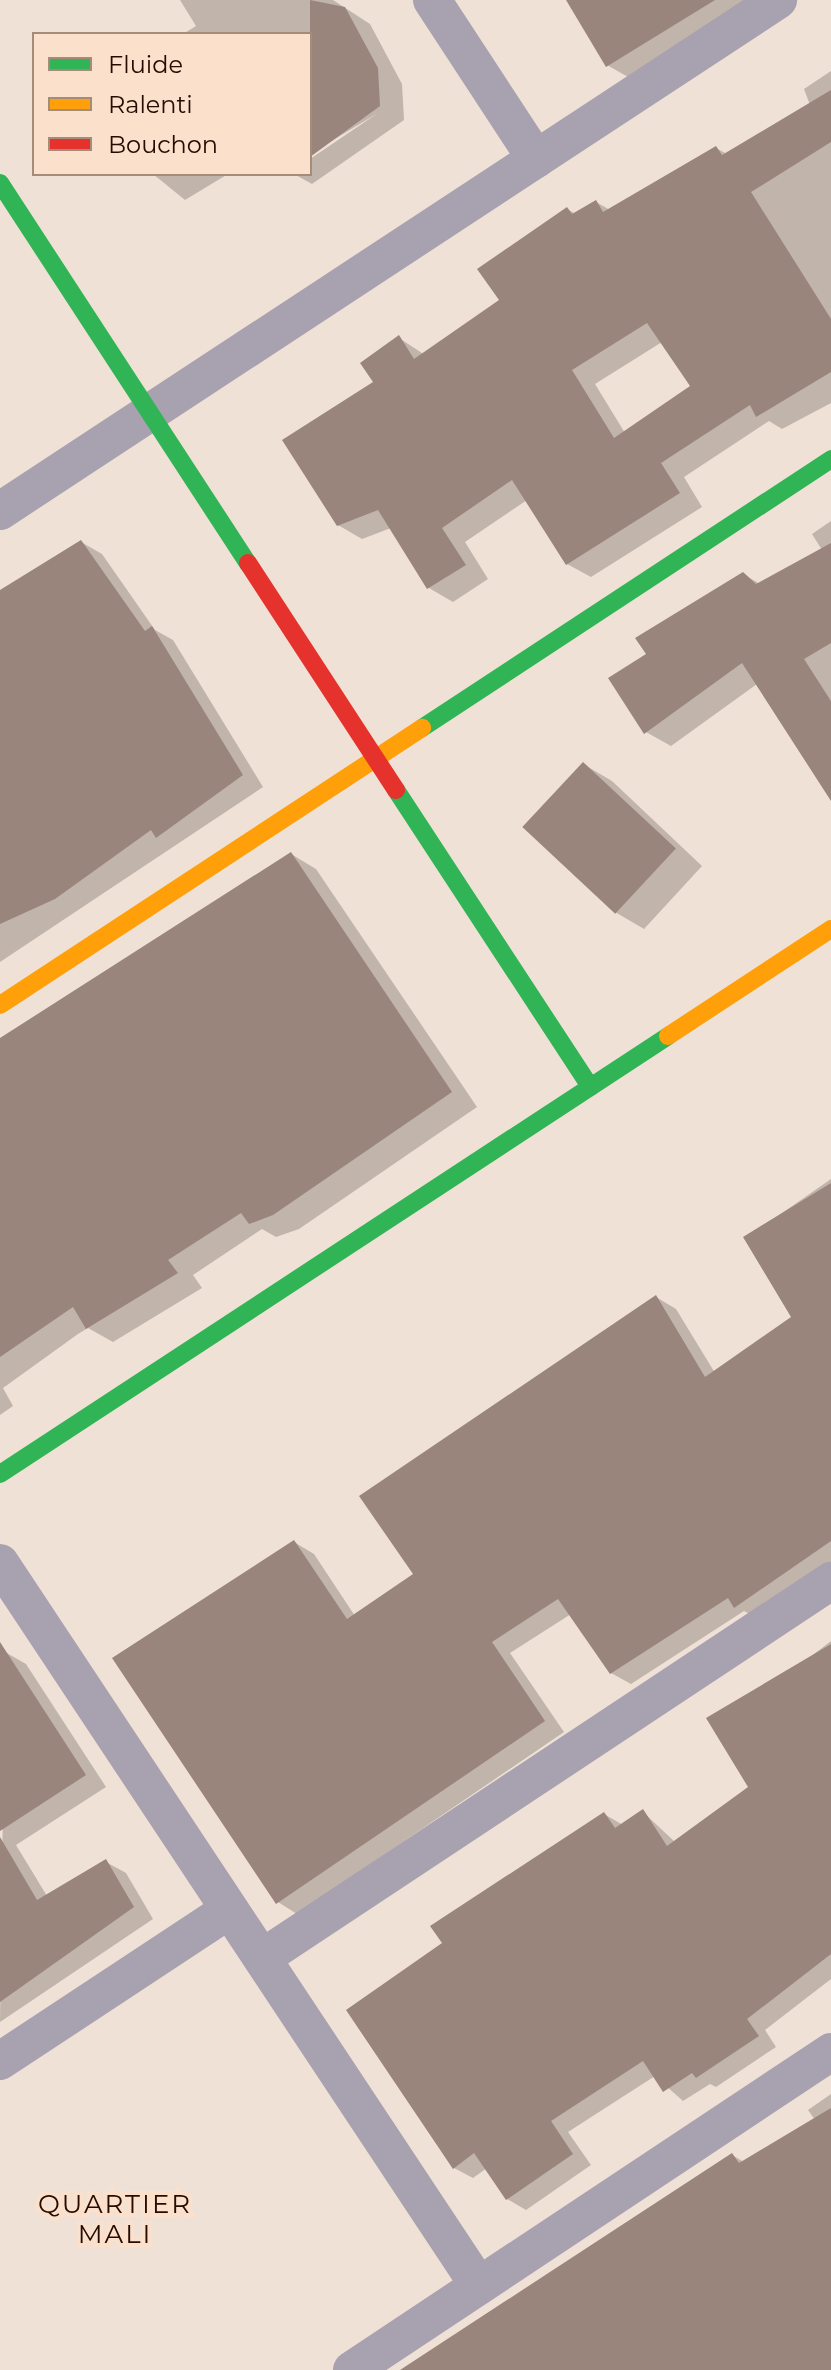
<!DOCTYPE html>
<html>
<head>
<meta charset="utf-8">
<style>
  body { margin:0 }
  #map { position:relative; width:831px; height:2370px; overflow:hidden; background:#f0e1d6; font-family:Montserrat,sans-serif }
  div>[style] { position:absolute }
  .shadow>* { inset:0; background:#0003 }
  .building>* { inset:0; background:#99857c; transform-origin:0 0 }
  .street>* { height:38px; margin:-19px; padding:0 19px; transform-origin:19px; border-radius:19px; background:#a8a1af }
  .fast>* { height:18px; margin:-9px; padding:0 9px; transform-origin:9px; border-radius:9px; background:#30b455 }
  .slow>* { height:18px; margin:-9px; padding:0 9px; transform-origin:9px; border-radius:9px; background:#ff9f0a }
  .jam>* { height:18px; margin:-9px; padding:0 9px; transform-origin:9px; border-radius:9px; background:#e5322d }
  span { translate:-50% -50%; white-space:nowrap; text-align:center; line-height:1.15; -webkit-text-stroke:8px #fbe0cc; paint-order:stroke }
  .quarter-label { font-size:26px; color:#240c00; letter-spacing:2px }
  .legend { position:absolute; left:32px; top:32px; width:280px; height:144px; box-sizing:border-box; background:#fbe0cc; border:2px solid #a58b7a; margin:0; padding:10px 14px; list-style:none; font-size:24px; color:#240c00 }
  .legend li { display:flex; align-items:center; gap:16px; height:40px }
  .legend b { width:40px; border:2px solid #a58b7a }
</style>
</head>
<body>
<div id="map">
  <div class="shadow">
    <div style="clip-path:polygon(180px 0,333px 0,370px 24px,402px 84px,404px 120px,312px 184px,294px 174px,310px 174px,310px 159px,378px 113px,310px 154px,310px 34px,183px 34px,196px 26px)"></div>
    <div style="clip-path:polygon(568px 0,781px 0,642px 85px,607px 65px)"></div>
    <div style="clip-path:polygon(evenodd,831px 71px,831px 403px,782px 429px,769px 421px,684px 477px,702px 507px,591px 577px,567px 564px,527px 500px,465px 542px,488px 579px,453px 602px,429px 588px,391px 528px,362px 539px,338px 525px,376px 382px,399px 338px,425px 355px,502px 300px,567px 209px,576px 214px,596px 202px,610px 210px,716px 148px,727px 154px,810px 105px,804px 89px,831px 71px,662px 342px,693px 387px,625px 433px,595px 384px,662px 342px)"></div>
    <div style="clip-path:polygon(153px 174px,228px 174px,185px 200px)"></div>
    <div style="clip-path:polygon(831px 521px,831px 797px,757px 684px,671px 746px,646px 732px,649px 654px,638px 639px,743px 574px,760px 584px,822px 550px,812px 534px)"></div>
    <div style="clip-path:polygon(81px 542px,102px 554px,155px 630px,173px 640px,263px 787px,0 962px,0 594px)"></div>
    <div style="clip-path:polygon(583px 764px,612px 781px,702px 866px,644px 929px,615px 912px)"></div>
    <div style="clip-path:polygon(291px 854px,316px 869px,477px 1107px,299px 1229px,276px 1237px,262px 1229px,193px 1275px,202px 1288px,113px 1342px,88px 1328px,78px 1334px,3px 1388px,13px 1406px,0 1415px,0 1042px)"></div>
    <div style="clip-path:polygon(831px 1179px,831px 1564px,755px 1617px,744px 1611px,631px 1684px,611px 1673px,571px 1614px,510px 1653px,564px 1732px,297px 1914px,278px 1902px,294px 1542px,314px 1554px,355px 1616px,416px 1575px,656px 1297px,676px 1309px,715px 1373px,794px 1318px,746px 1238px)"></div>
    <div style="clip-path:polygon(831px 1641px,831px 1979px,765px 2030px,776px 2047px,716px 2087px,710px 2084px,683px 2101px,655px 2076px,568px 2132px,591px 2165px,526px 2210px,507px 2199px,487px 2168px,473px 2178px,454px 2168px,445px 1944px,604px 1814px,623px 1825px,643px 1812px,675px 1842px,750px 1787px,801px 1664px)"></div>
    <div style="clip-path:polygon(5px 1652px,26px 1664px,106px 1787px,16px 1845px,47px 1896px,106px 1862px,126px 1873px,153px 1919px,0 2022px)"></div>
    <div style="clip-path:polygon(831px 2094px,831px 2370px,404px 2370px,732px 2155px,744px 2162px,815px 2120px,808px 2110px)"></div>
  </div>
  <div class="building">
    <div style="clip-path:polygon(310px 0,345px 7px,378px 68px,380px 106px,310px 157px)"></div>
    <div style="clip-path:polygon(566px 0,715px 0,606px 67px)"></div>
    <div style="clip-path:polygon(evenodd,831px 90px,831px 142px,751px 192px,831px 319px,831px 372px,756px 417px,750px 405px,661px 463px,680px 493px,566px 565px,512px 480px,442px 528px,466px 565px,427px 589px,378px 510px,337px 526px,282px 440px,373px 382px,360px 363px,399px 335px,414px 359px,499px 300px,477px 269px,567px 207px,572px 214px,596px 200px,603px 212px,716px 146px,722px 155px,831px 90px,647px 323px,690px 386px,614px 438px,572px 370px,647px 323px)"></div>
    <div style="clip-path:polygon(81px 540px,145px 631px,152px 626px,243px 775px,156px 838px,151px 830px,55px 899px,0 924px,0 590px)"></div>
    <div style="clip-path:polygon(831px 543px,831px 643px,804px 659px,831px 701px,831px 801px,742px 663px,644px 734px,608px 678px,646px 654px,635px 638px,743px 572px,756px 584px)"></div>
    <div style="left:583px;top:762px;width:127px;height:89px;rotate:43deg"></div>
    <div style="clip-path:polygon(291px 852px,452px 1092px,273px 1215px,249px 1224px,241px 1213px,168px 1260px,178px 1273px,86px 1329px,73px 1307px,0 1357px,0 1038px)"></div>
    <div style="clip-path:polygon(831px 1183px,831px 1541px,734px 1608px,728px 1598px,610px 1674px,558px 1599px,492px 1642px,545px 1721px,276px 1904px,112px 1658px,294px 1540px,347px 1619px,413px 1574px,359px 1496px,656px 1295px,705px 1377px,791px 1317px,743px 1237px)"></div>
    <div style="clip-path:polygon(0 1642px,86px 1775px,0 1831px)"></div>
    <div style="clip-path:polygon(831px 1644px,831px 1954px,747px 2019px,759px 2036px,696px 2078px,692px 2073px,663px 2092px,643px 2061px,551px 2121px,573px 2154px,506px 2200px,474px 2153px,453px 2169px,346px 2010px,442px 1943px,430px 1926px,604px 1812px,615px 1828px,643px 1809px,667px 1846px,748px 1787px,706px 1718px)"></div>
    <div style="clip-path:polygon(0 1837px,37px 1900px,106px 1859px,134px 1907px,0 2002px)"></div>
    <div style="clip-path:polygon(831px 2108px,831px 2370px,400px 2370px,732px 2153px,739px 2163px)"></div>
  </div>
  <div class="street">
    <div style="left:432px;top:0;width:190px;rotate:56.8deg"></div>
    <div style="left:0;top:511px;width:931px;rotate:-33.3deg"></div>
    <div style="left:0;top:1563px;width:867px;rotate:56.47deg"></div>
    <div style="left:262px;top:1958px;width:683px;rotate:-33.53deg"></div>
    <div style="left:0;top:2061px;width:274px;rotate:-33.4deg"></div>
    <div style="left:352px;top:2370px;width:575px;rotate:-33.58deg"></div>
  </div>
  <div class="fast">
    <div style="left:0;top:183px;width:454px;rotate:56.9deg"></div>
    <div style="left:422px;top:728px;width:490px;rotate:-33.3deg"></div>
    <div style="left:396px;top:790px;width:355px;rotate:56.8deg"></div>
    <div style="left:0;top:1474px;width:799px;rotate:-33.25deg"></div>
  </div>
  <div class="slow">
    <div style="left:0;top:1005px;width:505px;rotate:-33.28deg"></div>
    <div style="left:668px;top:1036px;width:195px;rotate:-33.3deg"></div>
  </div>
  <div class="jam">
    <div style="left:248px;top:563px;width:271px;rotate:56.9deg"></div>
  </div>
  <div class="quarter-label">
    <span style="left:115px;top:2220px">QUARTIER<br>MALI</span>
  </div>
  <ul class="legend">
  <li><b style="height:10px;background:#30b455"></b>Fluide</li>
  <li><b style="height:10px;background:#ff9f0a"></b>Ralenti</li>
  <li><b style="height:10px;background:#e5322d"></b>Bouchon</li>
  </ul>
</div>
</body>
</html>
